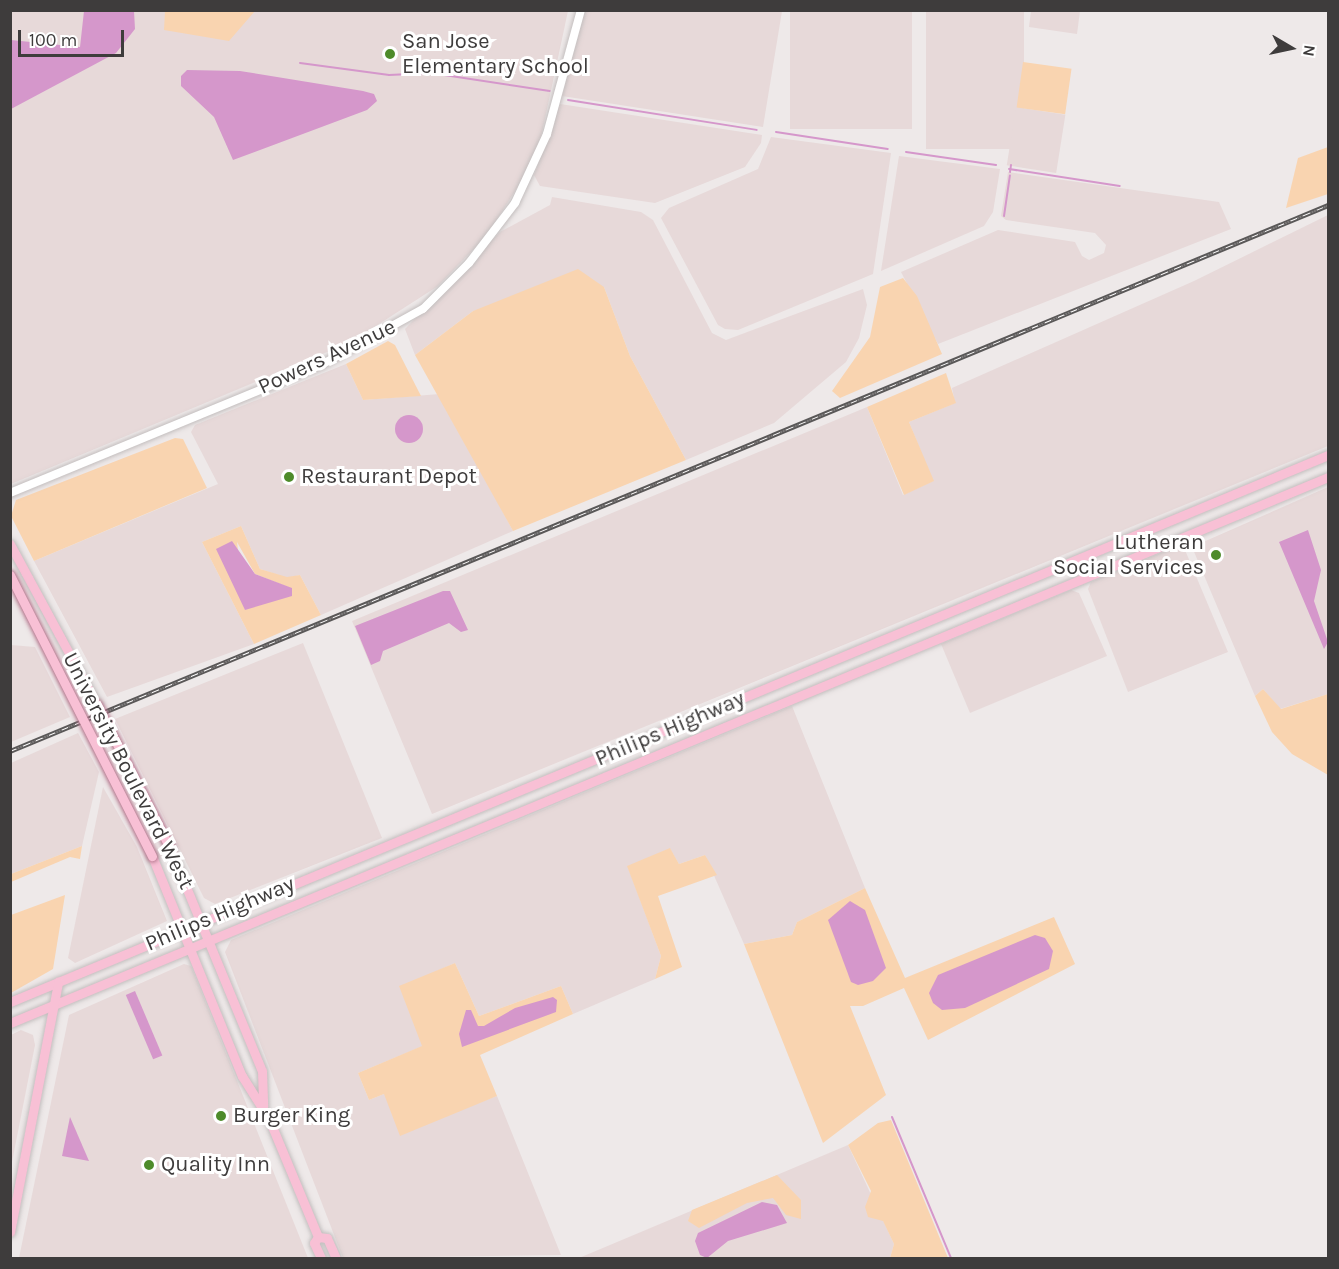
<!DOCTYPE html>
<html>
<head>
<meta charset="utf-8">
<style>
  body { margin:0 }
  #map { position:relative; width:1339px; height:1269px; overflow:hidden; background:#eee9e9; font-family:Karla,sans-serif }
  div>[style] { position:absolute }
  .built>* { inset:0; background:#e7d9d9; transform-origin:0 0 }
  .green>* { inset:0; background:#f9d4b0; transform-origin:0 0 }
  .water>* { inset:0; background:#d597cb; transform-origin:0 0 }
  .round { border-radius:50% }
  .stream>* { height:2px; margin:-1px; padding:0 1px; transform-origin:1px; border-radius:1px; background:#d597cb }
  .roads { filter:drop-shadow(0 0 2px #c3bebe) drop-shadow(0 0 2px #c3bebe) }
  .secondary>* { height:8px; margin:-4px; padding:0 4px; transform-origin:4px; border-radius:4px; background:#fff }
  .primary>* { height:9px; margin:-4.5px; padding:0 4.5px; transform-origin:4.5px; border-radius:4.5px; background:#f8c0d5 }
  .rail>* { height:4.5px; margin-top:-2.25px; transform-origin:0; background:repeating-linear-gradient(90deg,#fff 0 7px,#5a5858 0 14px); box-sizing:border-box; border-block:2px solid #5a5858 }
  .bridges { filter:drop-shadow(0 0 2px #b4768d) drop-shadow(0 0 2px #b4768d) }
  .primary-bridge>* { height:9px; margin:-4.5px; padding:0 4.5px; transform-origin:4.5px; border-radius:4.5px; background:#f8c0d5 }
  .dots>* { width:16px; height:16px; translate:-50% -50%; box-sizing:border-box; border:3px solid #fff; border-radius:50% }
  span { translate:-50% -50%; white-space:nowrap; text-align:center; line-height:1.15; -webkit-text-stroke:6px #fff; paint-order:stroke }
  .poi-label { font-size:22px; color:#3e3c3c }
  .left { translate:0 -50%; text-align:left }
  .right { translate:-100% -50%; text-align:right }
  .street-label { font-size:22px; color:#3e3c3c }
  .frame { position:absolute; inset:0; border:12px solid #3e3c3c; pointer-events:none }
  .north { position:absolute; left:1261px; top:18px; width:60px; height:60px; -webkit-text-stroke:4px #fff; paint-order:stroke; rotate:99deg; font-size:16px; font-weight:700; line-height:24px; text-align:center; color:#3e3c3c }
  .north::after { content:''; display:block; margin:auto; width:21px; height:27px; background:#3e3c3c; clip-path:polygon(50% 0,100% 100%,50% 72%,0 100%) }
  .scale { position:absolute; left:18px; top:30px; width:106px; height:27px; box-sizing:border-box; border:3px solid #3e3c3c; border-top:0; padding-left:8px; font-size:18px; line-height:21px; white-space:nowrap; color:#3e3c3c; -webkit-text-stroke:4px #fff; paint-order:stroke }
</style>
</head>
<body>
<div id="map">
  <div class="built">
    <div style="clip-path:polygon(11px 11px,568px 11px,541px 137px,522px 180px,487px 235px,438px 286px,351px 342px,11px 484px)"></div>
    <div style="clip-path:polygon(585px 11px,782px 11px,763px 127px,562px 96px)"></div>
    <div style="left:790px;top:11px;width:122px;height:118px"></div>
    <div style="left:926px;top:11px;width:98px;height:138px"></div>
    <div style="clip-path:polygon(1031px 11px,1080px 11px,1077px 34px,1029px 27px)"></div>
    <div style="clip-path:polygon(560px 104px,762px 135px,761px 143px,745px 167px,655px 203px,540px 186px,534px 175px)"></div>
    <div style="left:1016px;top:107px;width:50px;height:59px;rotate:9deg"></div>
    <div style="clip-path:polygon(771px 137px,891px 153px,873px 274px,738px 330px,725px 329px,718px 325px,661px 218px,669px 208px,758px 169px)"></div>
    <div style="clip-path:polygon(899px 156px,1000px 169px,993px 212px,984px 226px,881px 271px)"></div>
    <div style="clip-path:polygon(1008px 172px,1219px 202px,1231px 229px,938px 344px,901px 272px,998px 230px,1075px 242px,1082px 256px,1089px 260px,1104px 253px,1106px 245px,1095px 233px,1006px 220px,1001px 216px)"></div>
    <div style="clip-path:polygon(552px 197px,641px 212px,653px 220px,712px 333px,726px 340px,863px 289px,867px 305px,859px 338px,846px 362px,774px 423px,686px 460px,630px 356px,604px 287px,473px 311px,415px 355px,405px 329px,500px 232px,550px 205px)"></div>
    <div style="clip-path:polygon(1328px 215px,1328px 446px,432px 814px,352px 621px,867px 407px,903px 495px,933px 481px,909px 422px,955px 403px,952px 388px,1194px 281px)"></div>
    <div style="clip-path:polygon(346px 364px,363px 400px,440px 394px,513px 531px,321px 615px,300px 575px,287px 578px,260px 569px,241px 526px,202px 542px,254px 644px,107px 697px,34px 561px,218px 484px,191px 432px,195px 425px)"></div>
    <div style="clip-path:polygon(1328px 487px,1328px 694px,1280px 709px,1263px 689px,1255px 696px,1192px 547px)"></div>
    <div style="clip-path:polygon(1173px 548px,1185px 550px,1228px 652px,1128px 692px,1088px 589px,1091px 582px)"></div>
    <div style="clip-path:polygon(1071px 590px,1079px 593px,1107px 656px,970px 713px,941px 644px)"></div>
    <div style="clip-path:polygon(303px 643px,382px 838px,215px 904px,204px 898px,115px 719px)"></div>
    <div style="clip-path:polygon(11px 645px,35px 647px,70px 717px,11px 742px)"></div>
    <div style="clip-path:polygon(792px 706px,865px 888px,797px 922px,792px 935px,744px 944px,705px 855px,679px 864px,670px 849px,628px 867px,661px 956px,655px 979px,573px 1014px,561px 986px,479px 1016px,455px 963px,437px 971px,423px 1046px,358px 1073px,369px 1100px,384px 1094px,483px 1101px,497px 1096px,561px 1255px,343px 1258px,225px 952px,231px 940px)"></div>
    <div style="clip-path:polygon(78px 733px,99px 772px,82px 846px,11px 874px,11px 763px)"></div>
    <div style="clip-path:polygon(103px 787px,137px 847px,167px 921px,75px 963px,68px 958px)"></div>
    <div style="clip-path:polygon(184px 964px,191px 966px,308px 1258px,19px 1258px,69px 1015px)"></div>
    <div style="clip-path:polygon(21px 1030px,33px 1035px,35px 1045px,11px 1167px,11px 1035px)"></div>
    <div style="clip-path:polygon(848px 1145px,894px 1244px,890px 1258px,579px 1258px)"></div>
  </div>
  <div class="green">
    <div style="clip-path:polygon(165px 11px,165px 10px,255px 11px,229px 41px,164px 30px)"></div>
    <div style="left:1023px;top:62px;width:49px;height:46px;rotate:8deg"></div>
    <div style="clip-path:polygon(1328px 147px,1328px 194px,1286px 208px,1298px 158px)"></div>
    <div style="clip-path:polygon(578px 269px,604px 287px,630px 356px,686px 460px,513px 531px,415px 355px,473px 311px)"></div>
    <div style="clip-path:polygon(903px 278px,917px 296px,942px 354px,840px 398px,832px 391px,870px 337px,880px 287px)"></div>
    <div style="clip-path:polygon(388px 341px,395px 345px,421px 396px,363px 400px,346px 364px)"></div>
    <div style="clip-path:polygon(946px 373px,956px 403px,909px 422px,934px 481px,904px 495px,867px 407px)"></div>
    <div style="clip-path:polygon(175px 438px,183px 439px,207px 488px,34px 561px,11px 516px,16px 500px)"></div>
    <div style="clip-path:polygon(evenodd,241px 526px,260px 569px,287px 577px,300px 575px,321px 615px,254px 644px,202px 542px,241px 526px,237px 542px,255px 574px,288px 587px,245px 610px,237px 542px)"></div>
    <div style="clip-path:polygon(1263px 689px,1281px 709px,1328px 694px,1328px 775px,1292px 754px,1272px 732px,1255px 696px)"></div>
    <div style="clip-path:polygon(82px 846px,80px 859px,70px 857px,11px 882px,11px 874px)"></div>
    <div style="clip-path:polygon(670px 848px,679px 864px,705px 855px,717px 875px,658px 896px,682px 967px,655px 979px,661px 956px,627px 866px)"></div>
    <div style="clip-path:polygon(865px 888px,905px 978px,1054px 917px,1075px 964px,928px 1040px,904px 988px,863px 1006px,850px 1006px,886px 1095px,823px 1143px,744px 944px,792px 935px,797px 922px)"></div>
    <div style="clip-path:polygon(65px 895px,53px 969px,11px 993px,11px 915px)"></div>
    <div style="clip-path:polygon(455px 963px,479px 1016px,561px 986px,573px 1014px,480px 1055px,497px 1096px,400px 1136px,384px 1094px,369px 1100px,358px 1073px,422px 1046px,399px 986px)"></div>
    <div style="clip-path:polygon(891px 1120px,948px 1258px,890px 1258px,894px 1244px,883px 1221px,868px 1217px,865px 1207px,871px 1191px,848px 1145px,878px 1123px)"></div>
    <div style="clip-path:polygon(777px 1175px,801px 1200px,801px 1219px,786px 1215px,773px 1198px,747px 1203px,699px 1228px,688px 1221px,692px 1210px)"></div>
  </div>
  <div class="water">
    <div style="clip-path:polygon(84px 11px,134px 11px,135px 29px,116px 53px,11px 109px,11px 40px,80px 47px)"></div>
    <div style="clip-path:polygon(187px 70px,240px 71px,363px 91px,374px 94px,377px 101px,367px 110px,233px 160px,214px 117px,181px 86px,181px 76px)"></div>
    <div class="round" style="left:395px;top:415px;width:28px;height:28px"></div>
    <div style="clip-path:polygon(1308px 530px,1321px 570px,1314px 601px,1328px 642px,1324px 649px,1279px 542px)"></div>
    <div style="clip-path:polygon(232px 541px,255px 574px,292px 588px,292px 596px,245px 610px,216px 549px)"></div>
    <div style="clip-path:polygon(443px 591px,450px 591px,468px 630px,461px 632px,449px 623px,383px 651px,380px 661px,371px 665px,355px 626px)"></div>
    <div style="clip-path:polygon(850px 901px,865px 910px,886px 968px,873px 981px,858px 985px,851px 982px,828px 920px)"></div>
    <div style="clip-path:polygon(1035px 935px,1045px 938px,1053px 951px,1049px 969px,965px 1008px,942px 1010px,933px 1003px,929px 993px,938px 975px)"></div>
    <div style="left:135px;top:991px;width:70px;height:10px;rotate:67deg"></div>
    <div style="clip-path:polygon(553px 997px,557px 1000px,556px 1012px,462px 1047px,459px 1034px,466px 1010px,471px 1010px,478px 1026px,484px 1026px,515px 1008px)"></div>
    <div style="clip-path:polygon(70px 1117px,89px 1161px,62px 1156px)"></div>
    <div style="clip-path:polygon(762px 1202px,777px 1205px,787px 1223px,728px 1241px,707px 1258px,700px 1255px,695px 1241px,698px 1233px)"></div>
  </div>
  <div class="stream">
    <div style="left:300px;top:63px;width:90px;rotate:7.7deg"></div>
    <div style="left:389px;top:75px;width:42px;rotate:-2.7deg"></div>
    <div style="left:431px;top:73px;width:120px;rotate:8.6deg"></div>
    <div style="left:568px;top:100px;width:191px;rotate:9deg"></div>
    <div style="left:776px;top:132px;width:113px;rotate:8.6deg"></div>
    <div style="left:906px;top:152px;width:91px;rotate:8.2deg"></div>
    <div style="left:1009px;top:169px;width:112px;rotate:8.7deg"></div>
    <div style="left:1010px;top:172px;width:7px;rotate:-82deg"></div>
    <div style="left:1004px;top:216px;width:41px;rotate:-81.7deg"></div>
    <div style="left:892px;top:1117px;width:153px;rotate:67.3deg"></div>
  </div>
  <div class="roads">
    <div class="secondary">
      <div style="left:10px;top:493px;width:336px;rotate:-22.4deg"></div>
      <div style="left:321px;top:365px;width:116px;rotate:-28.8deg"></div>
      <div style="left:423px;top:309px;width:65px;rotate:-45deg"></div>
      <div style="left:469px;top:263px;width:76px;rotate:-52.5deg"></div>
      <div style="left:515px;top:203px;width:76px;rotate:-65.1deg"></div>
      <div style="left:547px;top:134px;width:129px;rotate:-74.7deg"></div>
    </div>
    <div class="primary">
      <div style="left:10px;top:544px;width:183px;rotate:61.6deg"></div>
      <div style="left:170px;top:848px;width:241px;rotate:67.6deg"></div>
      <div style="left:262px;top:1071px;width:35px;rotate:88deg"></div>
      <div style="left:152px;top:856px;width:238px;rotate:67.8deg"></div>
      <div style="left:242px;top:1076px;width:51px;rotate:57.9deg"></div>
      <div style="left:269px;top:1119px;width:128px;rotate:67.4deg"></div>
      <div style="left:318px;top:1237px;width:7px;rotate:124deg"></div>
      <div style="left:314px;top:1243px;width:17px;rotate:65deg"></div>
      <div style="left:10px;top:1002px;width:1427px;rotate:-22.54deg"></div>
      <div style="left:10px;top:1023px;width:1427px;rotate:-22.5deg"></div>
      <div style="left:10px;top:1232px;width:255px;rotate:-79.1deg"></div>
      <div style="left:318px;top:1237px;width:9px;rotate:6deg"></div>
      <div style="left:327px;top:1238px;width:22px;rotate:66deg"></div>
    </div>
  </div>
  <div class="rail">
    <div style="left:10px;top:751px;width:1427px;rotate:-22.5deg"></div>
  </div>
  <div class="bridges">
    <div class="primary-bridge">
      <div style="left:10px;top:575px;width:315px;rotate:63.2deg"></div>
      <div style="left:97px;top:705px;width:161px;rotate:63deg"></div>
    </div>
  </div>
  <div class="dots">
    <div style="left:390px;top:54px;background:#4e8b2a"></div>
    <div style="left:289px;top:477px;background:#4e8b2a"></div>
    <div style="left:1216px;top:555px;background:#4e8b2a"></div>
    <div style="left:221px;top:1116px;background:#4e8b2a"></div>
    <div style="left:149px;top:1165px;background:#4e8b2a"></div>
  </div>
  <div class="poi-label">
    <span class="left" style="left:402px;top:54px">San Jose<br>Elementary School</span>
    <span class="left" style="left:301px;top:477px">Restaurant Depot</span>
    <span class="right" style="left:1204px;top:555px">Lutheran<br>Social Services</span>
    <span class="left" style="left:233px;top:1116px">Burger King</span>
    <span class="left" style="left:161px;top:1165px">Quality Inn</span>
  </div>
  <div class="street-label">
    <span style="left:327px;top:357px;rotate:-25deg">Powers Avenue</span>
    <span style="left:670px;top:729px;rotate:-23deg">Philips Highway</span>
    <span style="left:128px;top:771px;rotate:63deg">University Boulevard West</span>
    <span style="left:220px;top:914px;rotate:-23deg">Philips Highway</span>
  </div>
  <div class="frame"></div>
  <div class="north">N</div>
  <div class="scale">100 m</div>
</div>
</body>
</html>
